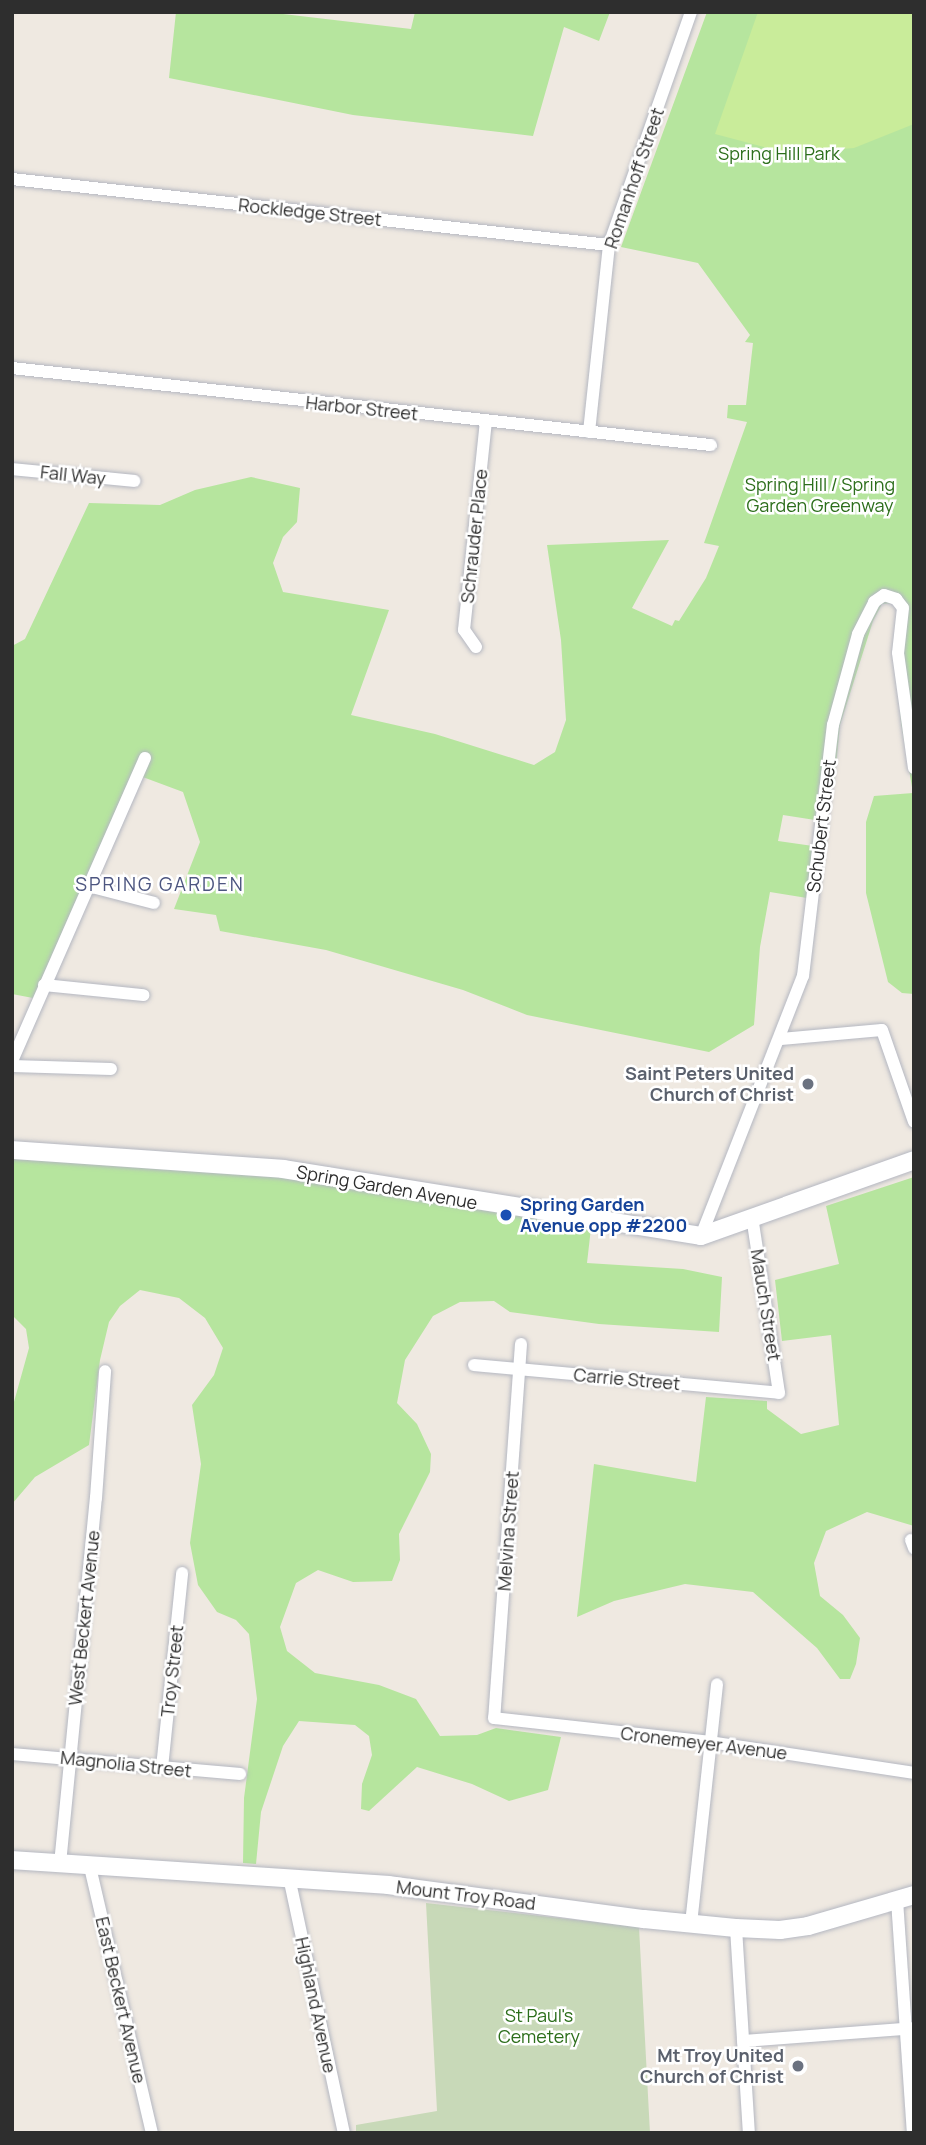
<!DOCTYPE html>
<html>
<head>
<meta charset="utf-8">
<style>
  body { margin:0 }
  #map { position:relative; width:926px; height:2145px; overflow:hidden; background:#efe9e1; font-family:Manrope,sans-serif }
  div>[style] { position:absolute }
  .green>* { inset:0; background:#b6e59e }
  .cemetery>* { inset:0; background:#c8d9b8 }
  .pitch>* { inset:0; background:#c9ec9a }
  .roads { filter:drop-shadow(0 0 2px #b4b7c1) drop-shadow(0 0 2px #b4b7c1) }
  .street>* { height:12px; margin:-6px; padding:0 6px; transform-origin:6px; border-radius:6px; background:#fff }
  .secondary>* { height:18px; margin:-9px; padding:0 9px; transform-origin:9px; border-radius:9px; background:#fff }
  .dots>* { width:19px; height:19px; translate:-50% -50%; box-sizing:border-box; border:4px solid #fff; border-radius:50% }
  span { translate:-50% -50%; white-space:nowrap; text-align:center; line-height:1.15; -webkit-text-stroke:5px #fff; paint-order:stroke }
  .park-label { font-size:18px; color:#2c6e1b }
  .street-label { font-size:18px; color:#2e2e2e }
  .worship-label { font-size:18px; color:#5b616d; font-weight:700 }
  .right { translate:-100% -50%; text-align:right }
  .transit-label { font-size:18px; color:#164399; font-weight:700 }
  .left { translate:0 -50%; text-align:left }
  .neighbourhood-label { font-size:19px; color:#4d5680; letter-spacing:2px }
  .frame { position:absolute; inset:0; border:14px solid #2e2e2e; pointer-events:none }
</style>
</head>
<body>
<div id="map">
  <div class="green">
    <div style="clip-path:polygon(176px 12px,266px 12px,411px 29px,415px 12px,610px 12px,599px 41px,564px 27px,533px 136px,353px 115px,169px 78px)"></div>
    <div style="clip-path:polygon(707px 12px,914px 12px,914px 994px,902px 993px,888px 982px,866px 893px,866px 822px,874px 796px,913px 793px,901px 723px,895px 650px,899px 611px,893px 603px,882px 604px,873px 621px,840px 725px,834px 785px,819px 785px,815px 820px,783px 815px,778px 841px,813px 846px,807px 898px,770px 892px,760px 947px,754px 1025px,709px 1052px,527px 1015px,463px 990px,326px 950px,220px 931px,216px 915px,174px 909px,200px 842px,183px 792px,132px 773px,33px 998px,12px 994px,12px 646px,25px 639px,89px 503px,160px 505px,195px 490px,251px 477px,300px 488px,297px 522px,283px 537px,273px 563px,283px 592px,389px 610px,351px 715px,435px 734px,534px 765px,555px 752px,566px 720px,561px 640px,547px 545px,669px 540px,632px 608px,672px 626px,675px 620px,679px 621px,706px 578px,719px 546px,704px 543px,747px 422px,727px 418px,728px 405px,746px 405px,753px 343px,745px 342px,750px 335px,698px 263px,621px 247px)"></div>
    <div style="clip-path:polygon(12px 1159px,247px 1172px,312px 1182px,591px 1228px,587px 1263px,683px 1269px,722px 1277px,719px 1332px,599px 1324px,510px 1312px,494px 1301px,460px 1302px,433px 1316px,405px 1360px,397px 1403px,417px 1424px,431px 1454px,430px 1472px,399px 1534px,400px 1560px,392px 1581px,353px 1582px,318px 1570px,296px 1583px,280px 1627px,287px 1651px,315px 1673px,379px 1685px,416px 1699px,440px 1736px,477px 1735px,496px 1728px,561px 1737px,548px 1790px,509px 1801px,472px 1784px,417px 1767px,369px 1811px,361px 1809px,362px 1784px,372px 1755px,369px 1736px,355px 1725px,299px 1721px,283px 1746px,261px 1812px,256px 1864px,243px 1863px,244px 1798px,257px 1699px,249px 1634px,236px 1620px,217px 1612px,198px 1585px,190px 1543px,201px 1464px,192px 1405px,214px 1375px,223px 1348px,205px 1318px,179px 1298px,140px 1290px,120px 1306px,109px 1322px,100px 1360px,89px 1445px,35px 1477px,12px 1504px,12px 1409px,29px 1348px,26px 1329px,12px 1315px)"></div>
    <div style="clip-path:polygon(914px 1177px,914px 1526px,867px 1512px,826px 1531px,814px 1563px,820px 1596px,843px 1615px,860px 1638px,856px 1664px,850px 1679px,840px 1679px,817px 1648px,753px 1592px,685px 1584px,614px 1601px,577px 1617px,594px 1464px,696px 1482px,706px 1397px,767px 1401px,767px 1409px,801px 1434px,839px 1425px,831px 1335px,782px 1341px,775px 1280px,839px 1264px,826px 1206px)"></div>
  </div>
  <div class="cemetery">
    <div style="clip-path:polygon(426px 1903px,639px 1927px,650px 2133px,356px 2133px,356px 2125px,437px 2111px)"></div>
  </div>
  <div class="pitch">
    <div style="clip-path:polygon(758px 12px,914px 12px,914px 124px,854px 148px,787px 153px,715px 134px)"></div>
  </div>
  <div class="roads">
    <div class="street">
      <div style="left:12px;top:179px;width:601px;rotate:6.31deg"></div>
      <div style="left:12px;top:368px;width:703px;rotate:6.29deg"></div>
      <div style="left:589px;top:432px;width:188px;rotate:-83.9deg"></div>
      <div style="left:609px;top:245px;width:247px;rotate:-70.6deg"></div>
      <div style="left:12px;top:469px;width:123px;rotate:5.6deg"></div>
      <div style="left:476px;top:647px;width:21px;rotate:-125deg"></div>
      <div style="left:464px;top:630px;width:209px;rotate:-84deg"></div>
      <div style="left:88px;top:886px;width:68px;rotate:14.4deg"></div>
      <div style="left:44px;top:985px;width:100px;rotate:5.8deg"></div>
      <div style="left:781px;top:1039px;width:101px;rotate:-5.1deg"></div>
      <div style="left:882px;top:1030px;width:97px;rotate:70.8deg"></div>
      <div style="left:12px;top:1061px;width:331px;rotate:-66.3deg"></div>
      <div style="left:12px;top:1066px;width:99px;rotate:1.7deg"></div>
      <div style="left:701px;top:1236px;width:279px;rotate:-68.6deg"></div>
      <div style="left:803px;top:976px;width:253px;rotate:-83.2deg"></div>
      <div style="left:833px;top:725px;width:94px;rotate:-74.6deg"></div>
      <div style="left:858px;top:634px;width:36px;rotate:-63deg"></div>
      <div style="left:874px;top:602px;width:12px;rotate:-35deg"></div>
      <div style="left:884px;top:595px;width:13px;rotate:18deg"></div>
      <div style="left:896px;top:599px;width:11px;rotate:52deg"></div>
      <div style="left:903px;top:608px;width:45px;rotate:96.3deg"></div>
      <div style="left:898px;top:653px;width:116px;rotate:82.1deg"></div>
      <div style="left:521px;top:1344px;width:375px;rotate:94.1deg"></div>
      <div style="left:494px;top:1718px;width:217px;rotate:6.3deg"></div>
      <div style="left:710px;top:1742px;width:206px;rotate:8.6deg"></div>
      <div style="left:474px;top:1365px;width:306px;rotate:5.2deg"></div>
      <div style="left:779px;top:1393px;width:178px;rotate:-98.7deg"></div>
      <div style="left:911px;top:1540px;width:9px;rotate:69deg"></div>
      <div style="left:12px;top:1754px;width:229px;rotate:5deg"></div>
      <div style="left:162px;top:1768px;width:196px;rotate:-84.1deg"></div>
      <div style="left:60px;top:1864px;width:368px;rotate:-84.4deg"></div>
      <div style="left:96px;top:1498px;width:127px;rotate:-85.9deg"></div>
      <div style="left:90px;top:1867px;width:273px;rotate:76.9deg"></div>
      <div style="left:289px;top:1877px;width:262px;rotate:77.9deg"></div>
      <div style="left:897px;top:1900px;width:234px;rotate:86.1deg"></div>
      <div style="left:691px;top:1924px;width:241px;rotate:-83.8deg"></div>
      <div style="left:736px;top:1928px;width:205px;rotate:86.4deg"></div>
      <div style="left:743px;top:2041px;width:171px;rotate:-4.3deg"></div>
    </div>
    <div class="secondary">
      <div style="left:12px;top:1150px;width:272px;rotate:4deg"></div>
      <div style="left:283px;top:1169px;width:423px;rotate:9.1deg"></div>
      <div style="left:701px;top:1236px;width:226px;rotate:-19.6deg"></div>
      <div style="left:12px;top:1860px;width:377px;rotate:3.8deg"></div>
      <div style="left:388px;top:1885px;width:258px;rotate:7.6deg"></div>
      <div style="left:644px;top:1919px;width:92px;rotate:5.6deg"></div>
      <div style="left:736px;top:1928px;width:44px;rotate:2.6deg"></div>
      <div style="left:780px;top:1930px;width:28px;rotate:-8deg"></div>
      <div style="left:808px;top:1926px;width:110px;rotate:-16.3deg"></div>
    </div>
  </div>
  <div class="dots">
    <div style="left:808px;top:1084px;background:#6b7280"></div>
    <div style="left:506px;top:1215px;background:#1a4fb4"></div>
    <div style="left:798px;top:2066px;background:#6b7280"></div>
  </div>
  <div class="park-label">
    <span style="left:779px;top:153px">Spring Hill Park</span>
    <span style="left:820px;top:495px">Spring Hill / Spring<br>Garden Greenway</span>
    <span style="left:539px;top:2026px">St Paul's<br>Cemetery</span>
  </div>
  <div class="street-label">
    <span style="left:634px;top:178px;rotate:-71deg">Romanhoff Street</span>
    <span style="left:310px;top:212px;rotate:6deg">Rockledge Street</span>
    <span style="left:362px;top:408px;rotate:6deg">Harbor Street</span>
    <span style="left:73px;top:475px;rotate:6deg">Fall Way</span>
    <span style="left:474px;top:536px;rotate:-84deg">Schrauder Place</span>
    <span style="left:821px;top:826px;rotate:-83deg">Schubert Street</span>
    <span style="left:387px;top:1187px;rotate:10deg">Spring Garden Avenue</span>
    <span style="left:766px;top:1305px;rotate:81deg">Mauch Street</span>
    <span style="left:627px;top:1379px;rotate:5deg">Carrie Street</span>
    <span style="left:508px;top:1531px;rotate:-86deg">Melvina Street</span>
    <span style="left:84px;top:1618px;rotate:-84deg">West Beckert Avenue</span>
    <span style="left:172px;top:1671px;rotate:-84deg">Troy Street</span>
    <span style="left:704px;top:1743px;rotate:7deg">Cronemeyer Avenue</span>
    <span style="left:126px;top:1764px;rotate:6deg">Magnolia Street</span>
    <span style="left:466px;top:1895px;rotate:7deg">Mount Troy Road</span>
    <span style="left:121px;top:2000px;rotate:77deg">East Beckert Avenue</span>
    <span style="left:316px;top:2005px;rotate:78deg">Highland Avenue</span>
  </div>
  <div class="worship-label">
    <span class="right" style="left:794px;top:1084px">Saint Peters United<br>Church of Christ</span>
    <span class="right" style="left:784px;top:2066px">Mt Troy United<br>Church of Christ</span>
  </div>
  <div class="transit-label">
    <span class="left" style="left:520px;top:1215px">Spring Garden<br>Avenue opp #2200</span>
  </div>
  <div class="neighbourhood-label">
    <span style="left:160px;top:885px">SPRING GARDEN</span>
  </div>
  <div class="frame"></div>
</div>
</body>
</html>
